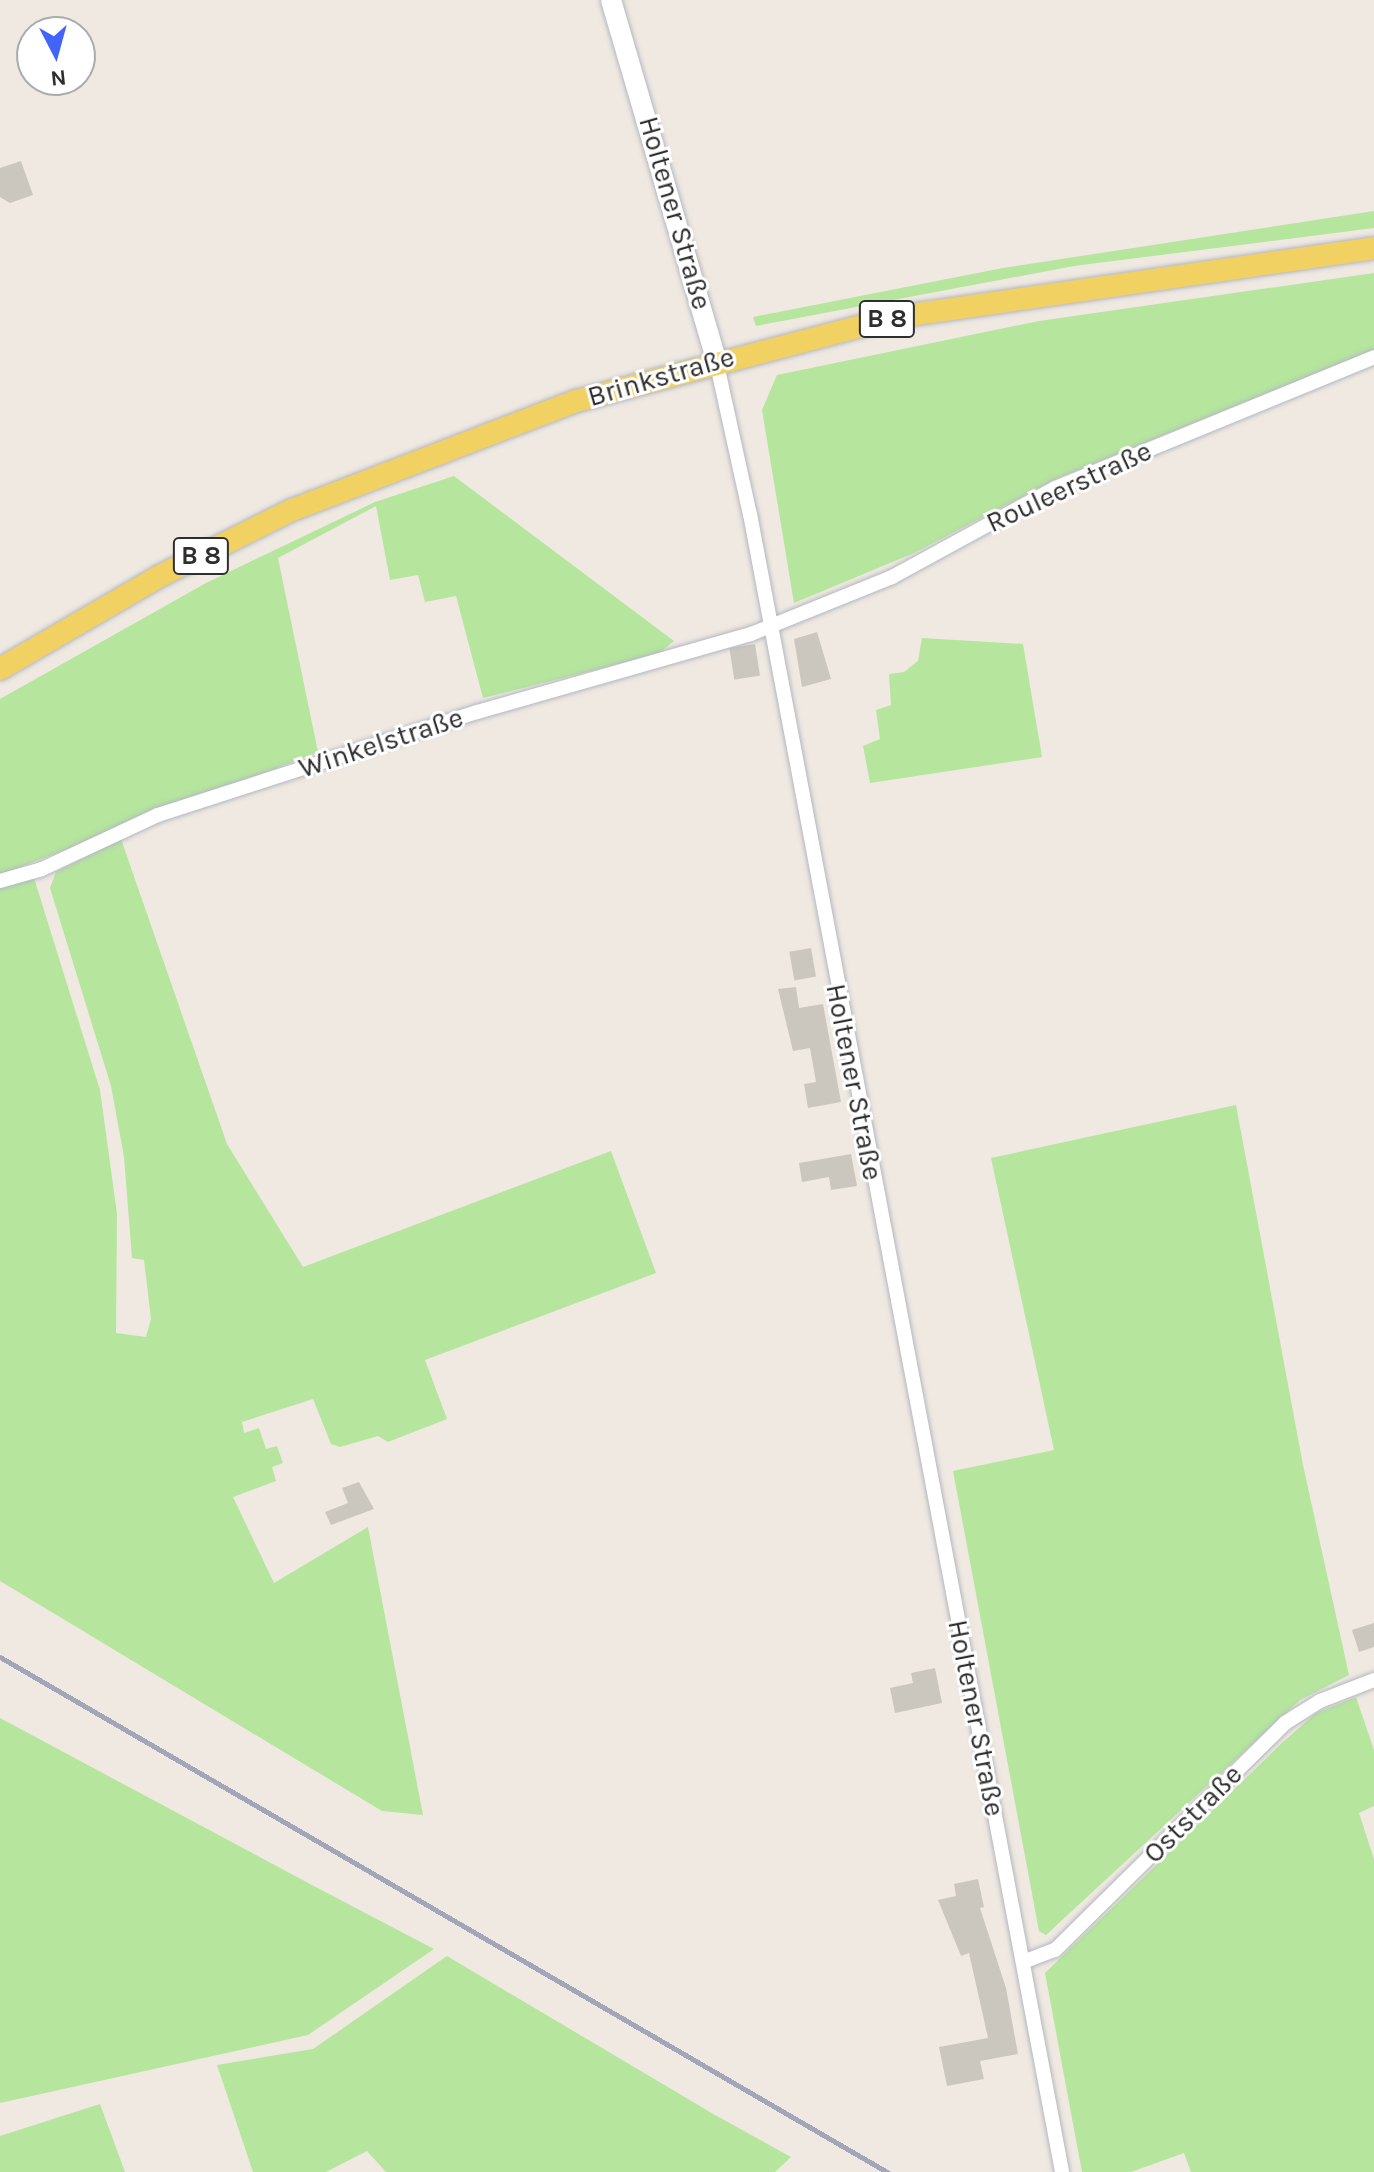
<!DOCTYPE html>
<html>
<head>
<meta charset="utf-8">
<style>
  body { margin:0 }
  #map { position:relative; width:1374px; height:2172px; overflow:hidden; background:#efe9e1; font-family:Karla,sans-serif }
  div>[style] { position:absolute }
  .green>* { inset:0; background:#b6e59e }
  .building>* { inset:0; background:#cbc7bf; transform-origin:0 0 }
  .roads { filter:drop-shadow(0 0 2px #b4b7c1) drop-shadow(0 0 2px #b4b7c1) }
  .minor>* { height:14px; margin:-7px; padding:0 7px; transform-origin:7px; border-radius:7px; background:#fff }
  .secondary>* { height:20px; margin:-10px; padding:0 10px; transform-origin:10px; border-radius:10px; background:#fff }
  .primary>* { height:22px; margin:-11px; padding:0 11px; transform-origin:11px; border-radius:11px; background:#f2d163 }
  .rail>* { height:5px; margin:-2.5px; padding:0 2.5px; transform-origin:2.5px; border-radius:2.5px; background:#a3a6b8 }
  span { translate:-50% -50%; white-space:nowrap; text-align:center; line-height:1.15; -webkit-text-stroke:6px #fff; paint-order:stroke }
  .shield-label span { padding:2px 6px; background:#fff; border:2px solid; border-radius:6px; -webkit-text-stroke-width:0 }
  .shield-label { font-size:26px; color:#2e2e2e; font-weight:700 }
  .street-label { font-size:28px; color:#2e2e2e }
  .north { position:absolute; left:16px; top:16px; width:80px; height:80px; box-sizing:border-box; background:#fff; border:2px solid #ababab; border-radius:50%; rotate:174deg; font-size:22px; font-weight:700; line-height:32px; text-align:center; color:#2e2e2e }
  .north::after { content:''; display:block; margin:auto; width:28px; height:36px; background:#4264fb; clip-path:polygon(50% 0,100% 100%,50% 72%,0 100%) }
</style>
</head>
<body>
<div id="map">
  <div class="green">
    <div style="clip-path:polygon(1374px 211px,1374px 228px,1074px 266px,756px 326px,753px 317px,1003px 268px)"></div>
    <div style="clip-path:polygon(1374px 273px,1374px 350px,1058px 478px,914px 553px,794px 603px,762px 410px,777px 375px,1039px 321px)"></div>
    <div style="clip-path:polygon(454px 476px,674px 641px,658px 654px,483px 698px,456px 596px,425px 602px,418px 575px,390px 580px,376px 506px,278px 558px,318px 752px,0 875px,0 699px,206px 583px,375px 502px)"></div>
    <div style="clip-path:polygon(922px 638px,1023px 644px,1042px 757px,870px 783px,863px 746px,880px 739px,876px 710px,891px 705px,889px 674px,904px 672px,918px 661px)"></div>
    <div style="clip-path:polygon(121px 839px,227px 1144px,303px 1267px,611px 1151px,656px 1273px,425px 1360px,447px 1419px,388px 1442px,378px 1436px,340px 1447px,331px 1444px,313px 1399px,242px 1422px,244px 1433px,259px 1428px,266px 1449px,277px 1446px,283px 1463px,272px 1467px,276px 1481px,233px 1497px,274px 1583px,368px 1527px,423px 1815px,382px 1811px,0 1581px,0 886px,34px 878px,100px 1090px,117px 1214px,116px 1333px,146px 1337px,151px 1319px,144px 1260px,132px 1258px,124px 1157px,111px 1086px,50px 888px,56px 872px)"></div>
    <div style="clip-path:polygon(1236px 1105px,1303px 1465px,1349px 1675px,1300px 1700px,1046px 1935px,1039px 1931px,953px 1471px,1054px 1450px,991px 1158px)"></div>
    <div style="clip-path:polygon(1356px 1697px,1374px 1750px,1374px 1806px,1359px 1813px,1374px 1859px,1374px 2172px,1191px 2172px,1184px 2153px,1131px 2172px,1082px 2172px,1045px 1973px,1283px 1742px,1316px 1713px)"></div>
    <div style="clip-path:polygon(0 1718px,310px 1884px,434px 1949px,308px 2035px,0 2103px)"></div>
    <div style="clip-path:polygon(447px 1956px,715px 2115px,791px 2157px,775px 2172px,386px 2172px,367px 2151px,326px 2172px,253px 2172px,217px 2065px,313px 2049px)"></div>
    <div style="clip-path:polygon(100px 2104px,125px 2172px,0 2172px,0 2136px)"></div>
  </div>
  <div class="building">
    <div style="clip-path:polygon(21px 161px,33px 195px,10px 203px,0 197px,0 168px)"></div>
    <div style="clip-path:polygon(817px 632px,831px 679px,802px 687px,794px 639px)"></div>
    <div style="left:755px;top:644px;width:32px;height:26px;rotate:81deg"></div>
    <div style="left:811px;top:948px;width:29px;height:22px;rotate:80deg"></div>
    <div style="clip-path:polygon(796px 987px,799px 1008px,823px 1004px,841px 1102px,808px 1108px,804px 1084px,816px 1082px,810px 1048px,793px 1051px,778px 989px)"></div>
    <div style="clip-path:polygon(851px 1154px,857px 1186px,831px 1190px,829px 1177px,802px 1182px,799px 1163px)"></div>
    <div style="clip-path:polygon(359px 1482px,374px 1509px,331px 1525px,325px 1512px,348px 1503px,342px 1488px)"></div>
    <div style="clip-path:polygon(1374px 1623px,1374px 1647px,1359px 1652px,1352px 1630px)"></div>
    <div style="clip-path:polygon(935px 1668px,942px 1703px,895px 1713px,890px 1688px,913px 1683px,911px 1673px)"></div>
    <div style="clip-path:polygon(978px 1879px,984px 1907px,980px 1908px,1006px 1988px,1018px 2054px,980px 2061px,984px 2079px,947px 2086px,939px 2047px,988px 2038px,969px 1953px,961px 1956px,938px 1900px,956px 1896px,954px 1884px)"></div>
  </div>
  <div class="roads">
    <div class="minor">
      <div style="left:716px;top:360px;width:158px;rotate:77.6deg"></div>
      <div style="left:750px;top:514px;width:1687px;rotate:79.34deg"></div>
      <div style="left:0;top:881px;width:44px;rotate:-15.9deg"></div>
      <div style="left:42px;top:869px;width:128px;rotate:-25deg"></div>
      <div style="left:158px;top:815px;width:335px;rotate:-17.9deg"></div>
      <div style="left:477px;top:712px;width:285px;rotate:-15.9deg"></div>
      <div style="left:751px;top:634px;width:152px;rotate:-22deg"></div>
      <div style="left:892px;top:577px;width:186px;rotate:-28.6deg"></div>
      <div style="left:1055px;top:488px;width:345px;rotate:-22.3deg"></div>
      <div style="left:1023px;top:1962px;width:34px;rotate:-21deg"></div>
      <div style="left:1055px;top:1950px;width:323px;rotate:-44.6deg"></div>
      <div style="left:1285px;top:1723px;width:41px;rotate:-32.2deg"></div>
      <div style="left:1320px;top:1701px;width:58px;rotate:-21.3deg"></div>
    </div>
    <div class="secondary">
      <div style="left:611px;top:0;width:375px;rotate:73.7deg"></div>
    </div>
    <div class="primary">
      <div style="left:0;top:669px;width:183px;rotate:-30.2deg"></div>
      <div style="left:158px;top:577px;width:150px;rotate:-26.6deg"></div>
      <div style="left:292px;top:510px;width:304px;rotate:-21deg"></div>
      <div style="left:576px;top:401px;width:331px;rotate:-14.7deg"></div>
      <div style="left:896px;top:317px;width:483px;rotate:-8.2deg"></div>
    </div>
  </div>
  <div class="rail">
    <div style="left:0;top:1657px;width:1026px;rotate:30.14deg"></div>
  </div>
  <div class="shield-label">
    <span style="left:887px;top:319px">B 8</span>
    <span style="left:201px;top:556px">B 8</span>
  </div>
  <div class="street-label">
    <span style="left:675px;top:213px;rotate:74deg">Holtener Straße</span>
    <span style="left:661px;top:377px;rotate:-16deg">Brinkstraße</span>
    <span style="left:1069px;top:487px;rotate:-25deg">Rouleerstraße</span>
    <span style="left:381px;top:743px;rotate:-18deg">Winkelstraße</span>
    <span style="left:854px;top:1082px;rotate:79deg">Holtener Straße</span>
    <span style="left:976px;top:1718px;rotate:79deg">Holtener Straße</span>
    <span style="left:1193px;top:1814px;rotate:-45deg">Oststraße</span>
  </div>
  <div class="north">N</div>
</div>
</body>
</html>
